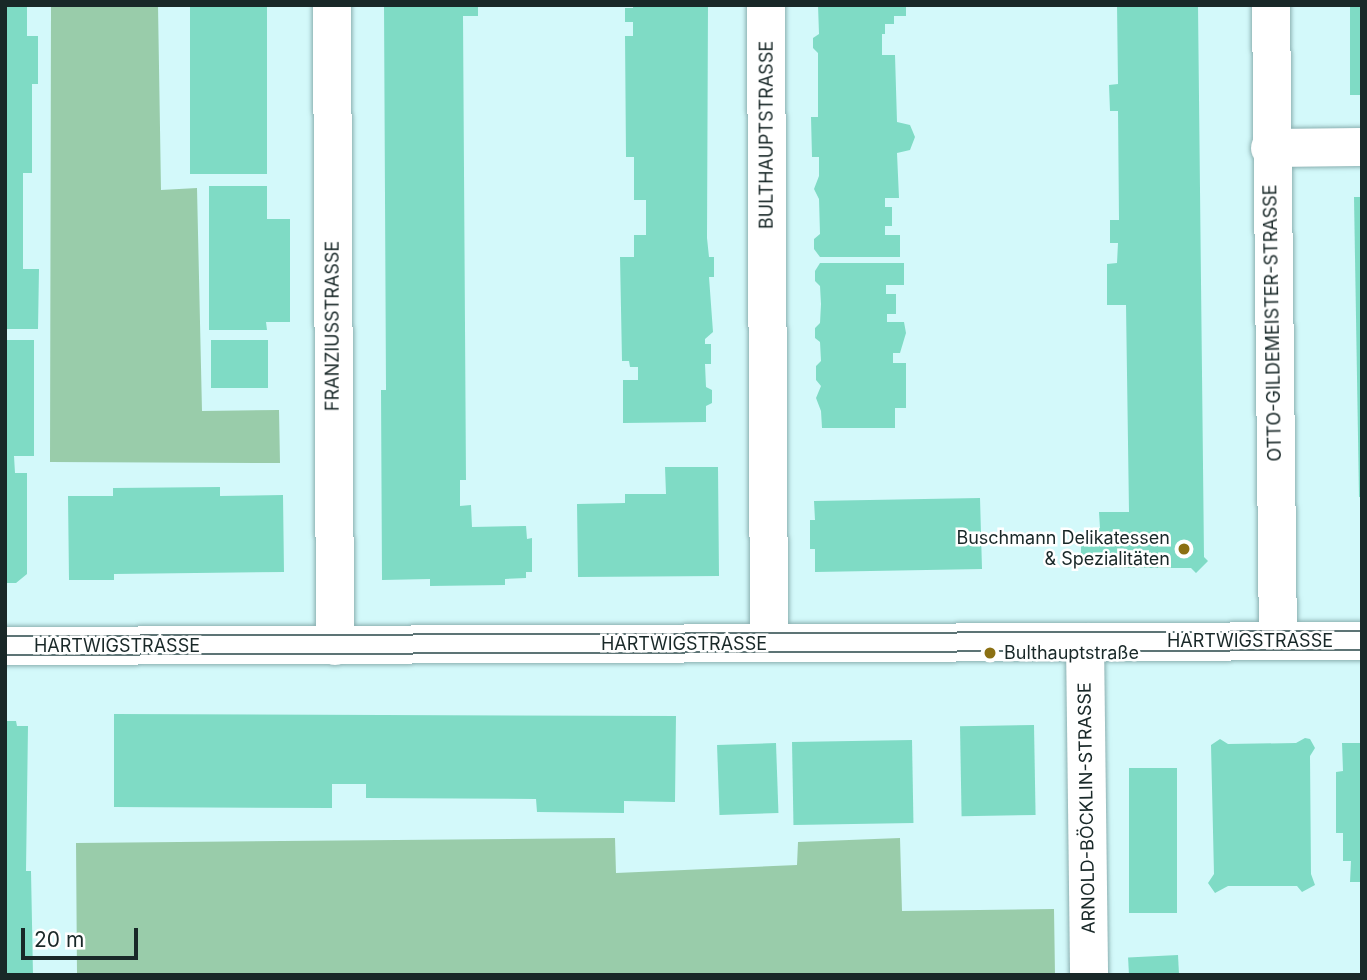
<!DOCTYPE html>
<html>
<head>
<meta charset="utf-8">
<style>
  body { margin:0 }
  #map { position:relative; width:1367px; height:980px; overflow:hidden; background:#d3f9fa; font-family:Inter,sans-serif }
  div>[style] { position:absolute }
  .green>* { inset:0; background:#9ca }
  .building>* { inset:0; background:#7fdbc5; transform-origin:0 0 }
  .roads { filter:drop-shadow(0 0 2px #8aafb0) drop-shadow(0 0 2px #8aafb0) }
  .minor>* { height:38px; margin:-19px; padding:0 19px; transform-origin:19px; border-radius:19px; background:#fff }
  .tram>* { height:2px; margin:-1px; padding:0 1px; transform-origin:1px; border-radius:1px; background:#5d7475 }
  .dots>* { width:19px; height:19px; translate:-50% -50%; box-sizing:border-box; border:4px solid #fff; border-radius:50% }
  span { translate:-50% -50%; white-space:nowrap; text-align:center; line-height:1.15; -webkit-text-stroke:5px #fff; paint-order:stroke }
  .street-label { font-size:18px; color:#192828 }
  .poi-label { font-size:18px; color:#192828 }
  .right { translate:-100% -50%; text-align:right }
  .left { translate:0 -50%; text-align:left }
  .frame { position:absolute; inset:0; border:7px solid #192828; pointer-events:none }
  .scale { position:absolute; left:21px; top:928px; width:117px; height:32px; box-sizing:border-box; border:4px solid #192828; border-top:0; padding-left:9px; font-size:21px; line-height:24px; white-space:nowrap; color:#192828; -webkit-text-stroke:5px #fff; paint-order:stroke }
</style>
</head>
<body>
<div id="map">
  <div class="green">
    <div style="clip-path:polygon(51px 5px,158px 5px,161px 190px,197px 188px,202px 411px,279px 410px,280px 463px,50px 462px)"></div>
    <div style="clip-path:polygon(615px 838px,616px 873px,797px 865px,798px 842px,900px 838px,902px 911px,1054px 909px,1055px 975px,77px 975px,76px 843px)"></div>
  </div>
  <div class="building">
    <div style="clip-path:polygon(5px 5px,27px 5px,27px 36px,38px 36px,38px 84px,32px 84px,32px 173px,23px 173px,23px 269px,39px 269px,38px 329px,5px 329px)"></div>
    <div style="left:190px;top:5px;width:77px;height:169px"></div>
    <div style="clip-path:polygon(384px 5px,478px 5px,478px 16px,463px 16px,466px 480px,460px 480px,460px 506px,471px 505px,472px 527px,526px 526px,527px 539px,532px 538px,532px 572px,526px 572px,526px 578px,505px 579px,505px 585px,430px 586px,430px 579px,382px 580px,381px 390px,386px 390px)"></div>
    <div style="clip-path:polygon(633px 5px,708px 5px,707px 238px,709px 257px,714px 257px,714px 277px,709px 277px,713px 332px,705px 339px,705px 344px,711px 344px,711px 364px,705px 364px,706px 387px,712px 390px,712px 403px,706px 406px,706px 422px,623px 423px,623px 380px,638px 380px,638px 367px,630px 367px,629px 361px,622px 361px,620px 257px,634px 257px,634px 235px,646px 235px,646px 200px,634px 200px,634px 157px,626px 157px,625px 36px,633px 36px,633px 22px,625px 22px,625px 8px,633px 8px)"></div>
    <div style="clip-path:polygon(818px 5px,906px 5px,906px 16px,894px 16px,894px 24px,885px 24px,885px 34px,882px 34px,882px 55px,895px 55px,897px 122px,910px 125px,915px 137px,910px 150px,897px 153px,899px 198px,885px 198px,885px 207px,892px 207px,892px 226px,885px 226px,885px 235px,900px 235px,900px 257px,820px 257px,814px 249px,814px 239px,820px 234px,819px 199px,814px 189px,819px 176px,819px 157px,812px 157px,811px 117px,818px 117px,818px 53px,813px 48px,813px 38px,819px 34px)"></div>
    <div style="clip-path:polygon(1117px 5px,1198px 5px,1204px 557px,1208px 561px,1196px 573px,1191px 568px,1103px 568px,1103px 559px,1081px 559px,1081px 536px,1092px 536px,1091px 529px,1100px 528px,1099px 512px,1129px 512px,1126px 305px,1107px 305px,1107px 264px,1117px 263px,1118px 243px,1110px 243px,1110px 220px,1119px 220px,1118px 111px,1110px 111px,1109px 85px,1118px 84px)"></div>
    <div style="left:1350px;top:5px;width:12px;height:90px"></div>
    <div style="clip-path:polygon(209px 186px,267px 186px,267px 219px,290px 219px,290px 322px,266px 322px,267px 330px,209px 330px)"></div>
    <div style="clip-path:polygon(1354px 197px,1362px 197px,1362px 497px,1359px 497px)"></div>
    <div style="clip-path:polygon(820px 263px,904px 263px,904px 285px,886px 285px,886px 294px,896px 294px,896px 314px,887px 314px,887px 322px,904px 322px,906px 333px,900px 353px,893px 353px,893px 363px,906px 363px,906px 408px,895px 408px,895px 428px,822px 428px,821px 411px,816px 398px,821px 386px,816px 380px,816px 366px,821px 361px,820px 342px,815px 338px,815px 328px,820px 323px,821px 304px,820px 286px,815px 281px,815px 271px)"></div>
    <div style="clip-path:polygon(5px 340px,34px 340px,34px 456px,14px 456px,15px 473px,27px 473px,27px 574px,16px 583px,5px 583px)"></div>
    <div style="left:211px;top:340px;width:57px;height:48px"></div>
    <div style="clip-path:polygon(665px 467px,718px 467px,719px 576px,578px 577px,577px 504px,625px 503px,625px 494px,666px 494px)"></div>
    <div style="clip-path:polygon(220px 487px,220px 496px,283px 495px,284px 572px,114px 574px,114px 580px,69px 580px,68px 496px,113px 496px,113px 488px)"></div>
    <div style="clip-path:polygon(980px 498px,982px 569px,815px 572px,815px 549px,810px 549px,810px 520px,815px 520px,814px 501px)"></div>
    <div style="clip-path:polygon(114px 714px,676px 716px,675px 802px,624px 801px,624px 813px,537px 812px,536px 799px,366px 798px,366px 784px,332px 784px,332px 808px,114px 807px)"></div>
    <div style="clip-path:polygon(5px 721px,16px 721px,17px 726px,28px 726px,26px 871px,31px 871px,33px 975px,5px 975px)"></div>
    <div style="left:1034px;top:725px;width:90px;height:74px;rotate:89deg"></div>
    <div style="clip-path:polygon(1305px 738px,1310px 739px,1315px 748px,1310px 756px,1311px 874px,1315px 885px,1302px 892px,1297px 886px,1228px 886px,1215px 893px,1208px 883px,1214px 874px,1211px 745px,1220px 739px,1228px 744px,1296px 743px)"></div>
    <div style="left:912px;top:740px;width:83px;height:120px;rotate:89deg"></div>
    <div style="left:776px;top:743px;width:70px;height:59px;rotate:88deg"></div>
    <div style="clip-path:polygon(1342px 743px,1362px 743px,1362px 882px,1350px 882px,1351px 861px,1343px 861px,1343px 833px,1336px 833px,1336px 772px,1343px 771px)"></div>
    <div style="left:1129px;top:768px;width:48px;height:145px"></div>
    <div style="left:1178px;top:955px;width:20px;height:50px;rotate:87deg"></div>
  </div>
  <div class="roads">
    <div class="minor">
      <div style="left:332px;top:5px;width:641px;rotate:89.73deg"></div>
      <div style="left:766px;top:5px;width:638px;rotate:89.73deg"></div>
      <div style="left:1271px;top:5px;width:636px;rotate:89.37deg"></div>
      <div style="left:1270px;top:148px;width:92px;rotate:-0.6deg"></div>
      <div style="left:1085px;top:642px;width:333px;rotate:89.3deg"></div>
      <div style="left:5px;top:646px;width:1357px;rotate:-0.21deg"></div>
    </div>
  </div>
  <div class="tram">
    <div style="left:5px;top:636px;width:1357px;rotate:-0.21deg"></div>
    <div style="left:5px;top:655px;width:1357px;rotate:-0.21deg"></div>
  </div>
  <div class="dots">
    <div style="left:1184px;top:549px;background:#8b7013"></div>
    <div style="left:990px;top:653px;background:#8b7013"></div>
  </div>
  <div class="street-label">
    <span style="left:767px;top:135px;rotate:-90deg">BULTHAUPTSTRASSE</span>
    <span style="left:1273px;top:323px;rotate:-91deg">OTTO-GILDEMEISTER-STRASSE</span>
    <span style="left:333px;top:326px;rotate:-90deg">FRANZIUSSTRASSE</span>
    <span style="left:1250px;top:641px">HARTWIGSTRASSE</span>
    <span style="left:684px;top:644px">HARTWIGSTRASSE</span>
    <span style="left:117px;top:646px">HARTWIGSTRASSE</span>
    <span style="left:1087px;top:808px;rotate:-91deg">ARNOLD-BÖCKLIN-STRASSE</span>
  </div>
  <div class="poi-label">
    <span class="right" style="left:1170px;top:549px">Buschmann Delikatessen<br>&amp; Spezialitäten</span>
    <span class="left" style="left:1004px;top:653px">Bulthauptstraße</span>
  </div>
  <div class="frame"></div>
  <div class="scale">20 m</div>
</div>
</body>
</html>
